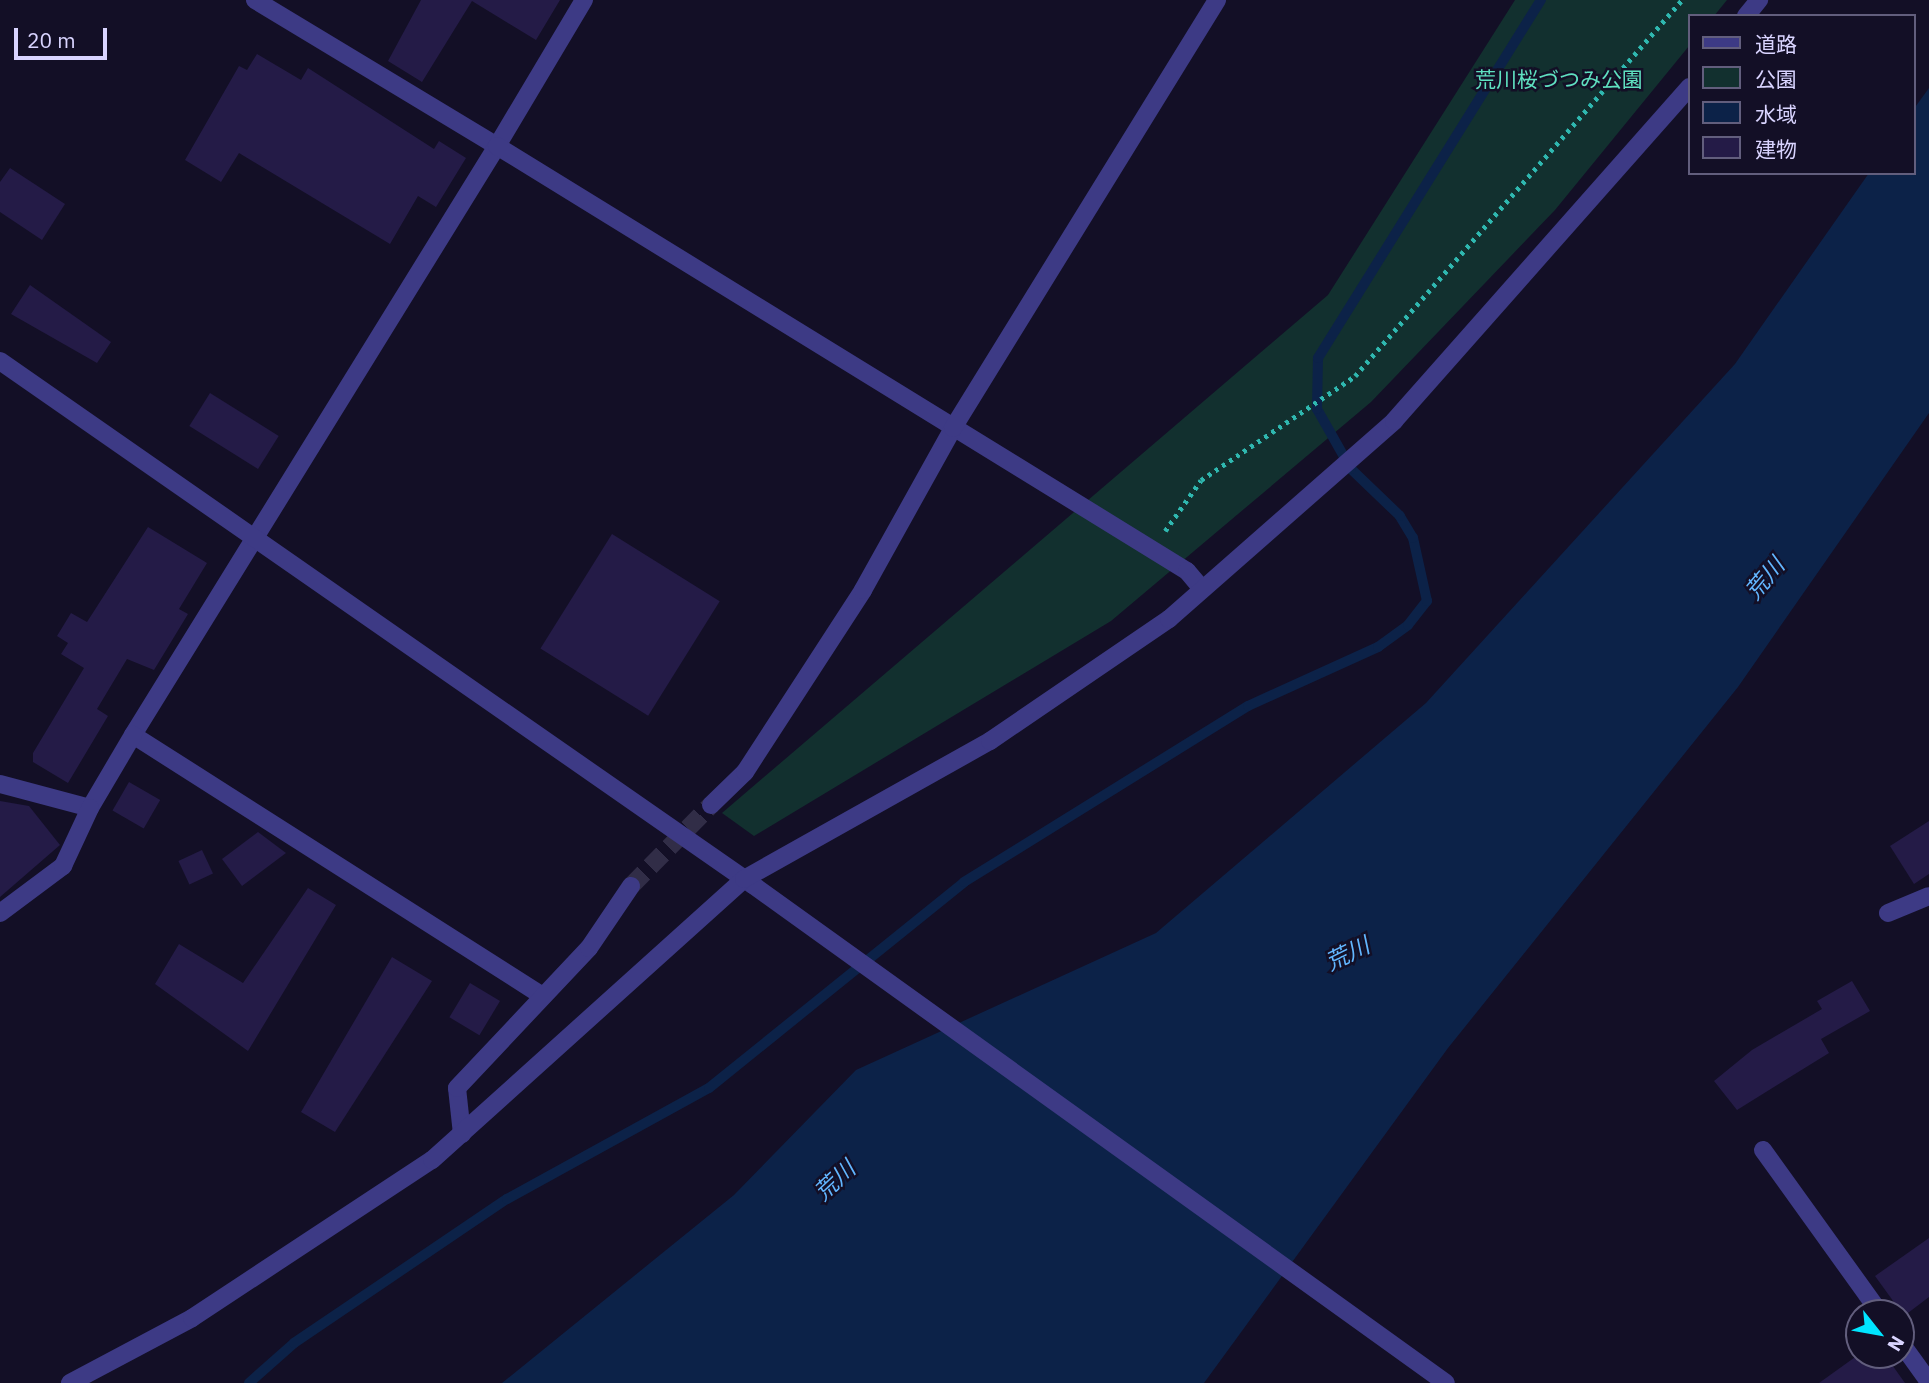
<!DOCTYPE html>
<html>
<head>
<meta charset="utf-8">
<style>
  body { margin:0 }
  #map { position:relative; width:1929px; height:1383px; overflow:hidden; background:#130f26; font-family:"IBM Plex Sans","Noto Sans JP",sans-serif }
  div>[style] { position:absolute }
  .green>* { inset:0; background:#12302f }
  .water>* { inset:0; background:#0c2248 }
  .stream>* { height:10px; margin:-5px; padding:0 5px; transform-origin:5px; border-radius:5px; background:#0c2248 }
  .building>* { inset:0; background:#241b47; transform-origin:0 0 }
  .minor-tunnel>* { height:18px; margin-top:-9px; transform-origin:0; background:repeating-linear-gradient(90deg,#312d47 0 18px,transparent 0 27px) }
  .path>* { height:4.5px; margin-top:-2.25px; transform-origin:0; background:repeating-linear-gradient(90deg,#2fb8b0 0 3.5px,transparent 0 8.5px) }
  .minor>* { height:18px; margin:-9px; padding:0 9px; transform-origin:9px; border-radius:9px; background:#3d3a85 }
  span { translate:-50% -50%; white-space:nowrap; text-align:center; line-height:1.15; -webkit-text-stroke:5px #130f26; paint-order:stroke }
  .park-label { font-size:21px; color:#5fe0c0 }
  .water-label { font-size:23px; color:#62b6ff; font-style:italic }
  .legend { position:absolute; left:1688px; top:14px; width:228px; height:161px; box-sizing:border-box; background:#130f26; border:2px solid #625e7d; margin:0; padding:9px 12px; list-style:none; font-size:21px; color:#d9d4ff }
  .legend li { display:flex; align-items:center; gap:14px; height:35px }
  .legend b { width:35px; border:2px solid #625e7d }
  .north { position:absolute; left:1845px; top:1299px; width:70px; height:70px; box-sizing:border-box; background:#130f26; border:2px solid #625e7d; border-radius:50%; rotate:121deg; font-size:19px; font-weight:700; line-height:28px; text-align:center; color:#d9d4ff }
  .north::after { content:''; display:block; margin:auto; width:24px; height:32px; background:#00e5ff; clip-path:polygon(50% 0,100% 100%,50% 72%,0 100%) }
  .scale { position:absolute; left:14px; top:28px; width:93px; height:32px; box-sizing:border-box; border:4px solid #d9d4ff; border-top:0; padding-left:9px; font-size:21px; line-height:24px; white-space:nowrap; color:#d9d4ff; -webkit-text-stroke:5px #130f26; paint-order:stroke }
</style>
</head>
<body>
<div id="map">
  <div class="green">
    <div style="clip-path:polygon(1515px 0,1727px 0,1714px 16px,1689px 16px,1689px 46px,1555px 210px,1371px 402px,1111px 621px,754px 836px,722px 813px,1328px 295px)"></div>
  </div>
  <div class="water">
    <div style="clip-path:polygon(1929px 88px,1929px 413px,1738px 687px,1448px 1048px,1204px 1383px,502px 1383px,734px 1195px,856px 1070px,1156px 933px,1426px 703px,1735px 364px,1869px 173px,1913px 173px,1913px 110px)"></div>
  </div>
  <div class="stream">
    <div style="left:249px;top:1383px;width:60px;rotate:-41.6deg"></div>
    <div style="left:294px;top:1343px;width:257px;rotate:-34.1deg"></div>
    <div style="left:507px;top:1199px;width:230px;rotate:-28.8deg"></div>
    <div style="left:709px;top:1088px;width:328px;rotate:-38.9deg"></div>
    <div style="left:964px;top:882px;width:334px;rotate:-31.8deg"></div>
    <div style="left:1248px;top:706px;width:143px;rotate:-24.4deg"></div>
    <div style="left:1378px;top:647px;width:37px;rotate:-36deg"></div>
    <div style="left:1408px;top:625px;width:31px;rotate:-52deg"></div>
    <div style="left:1427px;top:601px;width:65px;rotate:-102.5deg"></div>
    <div style="left:1413px;top:538px;width:26px;rotate:-121deg"></div>
    <div style="left:1400px;top:516px;width:68px;rotate:-136.2deg"></div>
    <div style="left:1351px;top:469px;width:69px;rotate:-119.5deg"></div>
    <div style="left:1317px;top:409px;width:51px;rotate:-88.9deg"></div>
    <div style="left:1318px;top:358px;width:422px;rotate:-58.1deg"></div>
  </div>
  <div class="building">
    <div style="clip-path:polygon(421px 0,560px 0,536px 40px,472px 1px,422px 82px,388px 61px)"></div>
    <div style="clip-path:polygon(257px 54px,301px 80px,308px 68px,434px 149px,439px 141px,466px 158px,436px 207px,418px 196px,390px 244px,239px 153px,221px 182px,185px 160px,239px 66px,247px 70px)"></div>
    <div style="clip-path:polygon(10px 168px,65px 204px,42px 240px,0 212px,0 182px)"></div>
    <div style="clip-path:polygon(30px 285px,111px 342px,97px 363px,11px 314px)"></div>
    <div style="left:210px;top:393px;width:81px;height:39px;rotate:32deg"></div>
    <div style="clip-path:polygon(148px 527px,207px 563px,179px 609px,188px 614px,154px 670px,127px 659px,97px 709px,108px 716px,68px 783px,33px 762px,33px 753px,84px 668px,61px 654px,68px 643px,57px 636px,71px 613px,87px 622px)"></div>
    <div style="left:612px;top:534px;width:127px;height:135px;rotate:32deg"></div>
    <div style="left:129px;top:782px;width:36px;height:33px;rotate:30deg"></div>
    <div style="clip-path:polygon(0 801px,29px 806px,60px 845px,0 897px)"></div>
    <div style="clip-path:polygon(1929px 821px,1929px 874px,1914px 884px,1890px 846px)"></div>
    <div style="clip-path:polygon(258px 832px,286px 853px,242px 886px,222px 859px)"></div>
    <div style="left:202px;top:850px;width:26px;height:26px;rotate:65deg"></div>
    <div style="clip-path:polygon(308px 888px,336px 905px,248px 1051px,155px 984px,179px 944px,243px 983px)"></div>
    <div style="clip-path:polygon(392px 957px,432px 981px,335px 1132px,301px 1112px)"></div>
    <div style="clip-path:polygon(1852px 981px,1870px 1011px,1821px 1039px,1829px 1053px,1737px 1110px,1714px 1081px,1752px 1050px,1822px 1009px,1817px 1001px)"></div>
    <div style="left:470px;top:983px;width:35px;height:40px;rotate:31deg"></div>
    <div style="clip-path:polygon(1929px 1238px,1929px 1297px,1904px 1316px,1875px 1276px)"></div>
    <div style="clip-path:polygon(1858px 1355px,1885px 1355px,1905px 1383px,1819px 1383px)"></div>
  </div>
  <div class="minor-tunnel">
    <div style="left:631px;top:886px;width:114px;rotate:-45.4deg"></div>
  </div>
  <div class="path">
    <div style="left:1165px;top:531px;width:62px;rotate:-54.8deg"></div>
    <div style="left:1201px;top:480px;width:186px;rotate:-34deg"></div>
    <div style="left:1355px;top:376px;width:498px;rotate:-49deg"></div>
  </div>
  <div class="minor">
    <div style="left:255px;top:0;width:283px;rotate:31.1deg"></div>
    <div style="left:497px;top:146px;width:692px;rotate:121.72deg"></div>
    <div style="left:133px;top:735px;width:485px;rotate:32.5deg"></div>
    <div style="left:584px;top:0;width:170px;rotate:120.8deg"></div>
    <div style="left:497px;top:146px;width:810px;rotate:31.63deg"></div>
    <div style="left:1187px;top:571px;width:23px;rotate:50deg"></div>
    <div style="left:1746px;top:16px;width:21px;rotate:-51deg"></div>
    <div style="left:0;top:361px;width:917px;rotate:34.83deg"></div>
    <div style="left:753px;top:885px;width:853px;rotate:35.7deg"></div>
    <div style="left:0;top:784px;width:93px;rotate:14.9deg"></div>
    <div style="left:90px;top:808px;width:85px;rotate:-59.5deg"></div>
    <div style="left:711px;top:805px;width:47px;rotate:-44.1deg"></div>
    <div style="left:745px;top:772px;width:217px;rotate:-57deg"></div>
    <div style="left:863px;top:590px;width:185px;rotate:-60.9deg"></div>
    <div style="left:953px;top:428px;width:503px;rotate:-58.33deg"></div>
    <div style="left:0;top:913px;width:79px;rotate:-36.7deg"></div>
    <div style="left:63px;top:866px;width:64px;rotate:-65deg"></div>
    <div style="left:1888px;top:913px;width:44px;rotate:-22.5deg"></div>
    <div style="left:462px;top:1134px;width:46px;rotate:-96.2deg"></div>
    <div style="left:457px;top:1088px;width:192px;rotate:-46.7deg"></div>
    <div style="left:589px;top:948px;width:75px;rotate:-55.9deg"></div>
    <div style="left:1763px;top:1150px;width:201px;rotate:54.3deg"></div>
    <div style="left:1901px;top:1343px;width:48px;rotate:54.3deg"></div>
    <div style="left:70px;top:1383px;width:138px;rotate:-28deg"></div>
    <div style="left:192px;top:1318px;width:287px;rotate:-33.4deg"></div>
    <div style="left:432px;top:1160px;width:420px;rotate:-42deg"></div>
    <div style="left:744px;top:879px;width:282px;rotate:-29.3deg"></div>
    <div style="left:990px;top:741px;width:217px;rotate:-34.3deg"></div>
    <div style="left:1169px;top:619px;width:300px;rotate:-41.3deg"></div>
    <div style="left:1394px;top:421px;width:446px;rotate:-48.5deg"></div>
  </div>
  <div class="park-label">
    <span style="left:1559px;top:79px">荒川桜づつみ公園</span>
  </div>
  <div class="water-label">
    <span style="left:1764px;top:578px;rotate:-50deg">荒川</span>
    <span style="left:1347px;top:953px;rotate:-26deg">荒川</span>
    <span style="left:834px;top:1180px;rotate:-43deg">荒川</span>
  </div>
  <ul class="legend">
  <li><b style="height:9px;background:#3d3a85"></b>道路</li>
  <li><b style="height:19px;background:#12302f"></b>公園</li>
  <li><b style="height:19px;background:#0c2248"></b>水域</li>
  <li><b style="height:19px;background:#241b47"></b>建物</li>
  </ul>
  <div class="north">N</div>
  <div class="scale">20 m</div>
</div>
</body>
</html>
